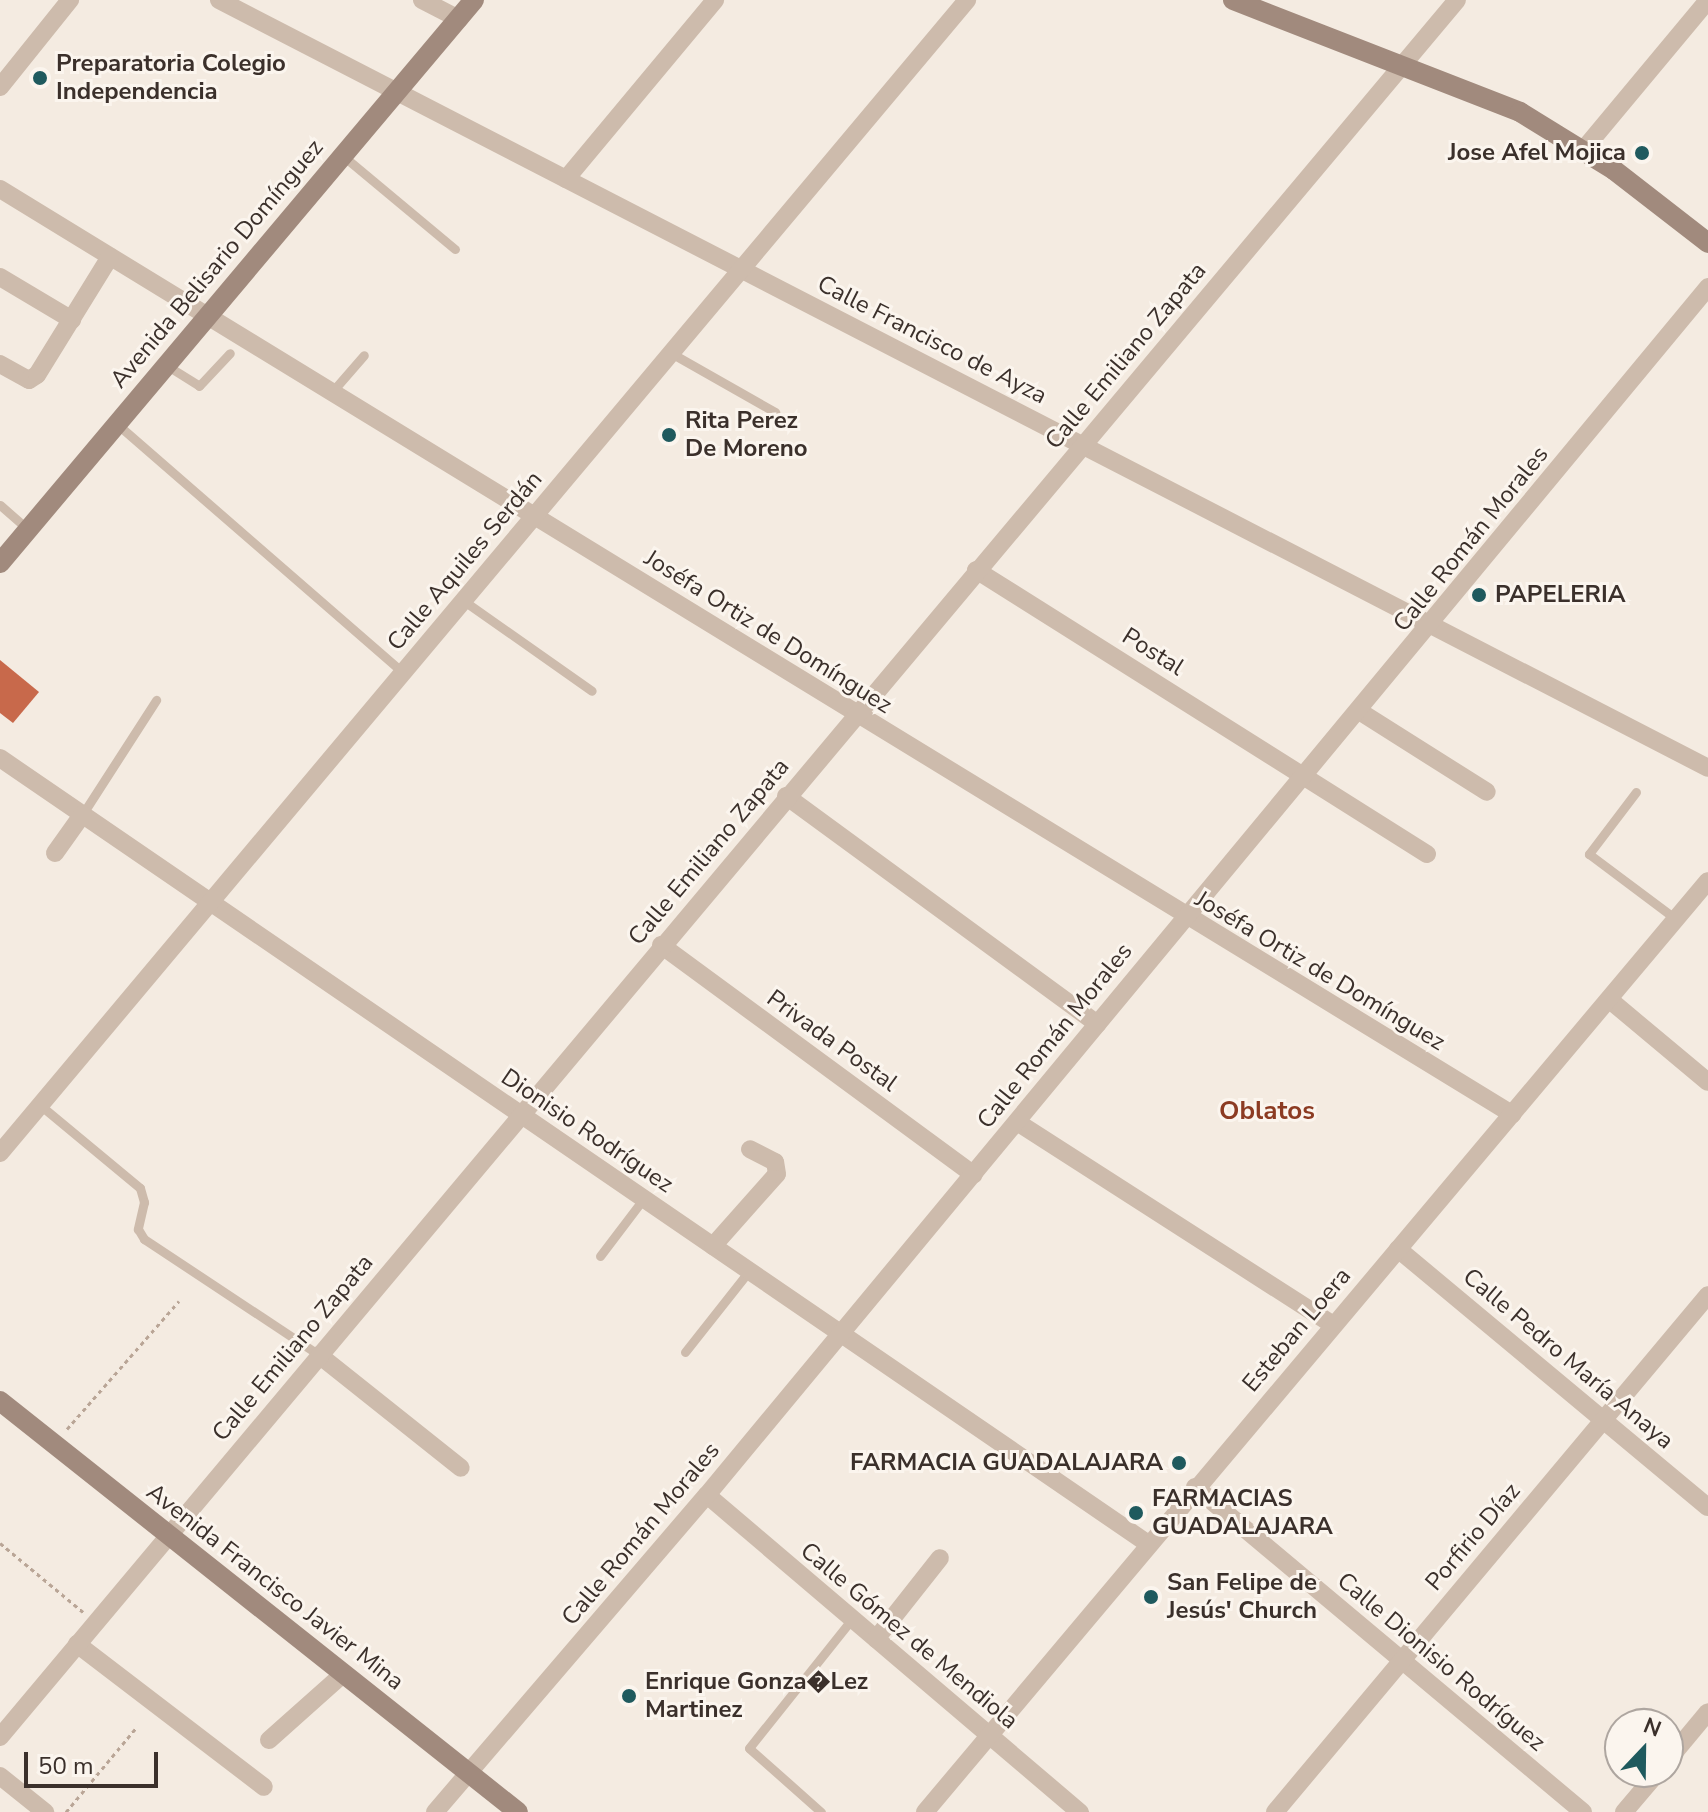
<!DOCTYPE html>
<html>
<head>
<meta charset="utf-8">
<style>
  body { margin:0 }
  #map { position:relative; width:1708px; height:1812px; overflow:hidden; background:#f4ebe1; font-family:"Nunito Sans",sans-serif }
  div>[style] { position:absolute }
  .building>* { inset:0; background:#c8694b }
  .path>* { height:3px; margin-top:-1.5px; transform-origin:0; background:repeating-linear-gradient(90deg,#b9a596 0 4px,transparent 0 8px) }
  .lane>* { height:9px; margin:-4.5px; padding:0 4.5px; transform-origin:4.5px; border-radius:4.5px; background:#cdbbac }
  .street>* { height:18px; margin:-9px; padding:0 9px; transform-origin:9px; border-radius:9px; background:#cdbbac }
  .secondary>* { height:20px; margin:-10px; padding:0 10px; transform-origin:10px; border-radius:10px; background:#a18a7d }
  .dots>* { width:22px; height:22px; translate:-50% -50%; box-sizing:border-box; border:4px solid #fbf5ee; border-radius:50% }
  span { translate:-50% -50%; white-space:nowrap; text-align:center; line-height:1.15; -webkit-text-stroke:6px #fbf5ee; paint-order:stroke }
  .poi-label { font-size:24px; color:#3b302b; font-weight:700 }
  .left { translate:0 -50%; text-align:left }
  .right { translate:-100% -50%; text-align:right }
  .street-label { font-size:24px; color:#3b302b }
  .neighbourhood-label { font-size:26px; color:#8c3b22; font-weight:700 }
  .north { position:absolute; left:1604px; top:1708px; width:80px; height:80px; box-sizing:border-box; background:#fbf5ee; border:2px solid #aea6a0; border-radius:50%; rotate:22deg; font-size:22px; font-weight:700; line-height:32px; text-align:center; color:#3b302b }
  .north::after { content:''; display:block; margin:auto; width:28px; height:36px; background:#1f5a5e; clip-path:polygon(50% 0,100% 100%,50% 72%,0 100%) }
  .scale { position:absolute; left:24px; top:1752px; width:134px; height:36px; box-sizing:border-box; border:4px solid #3b302b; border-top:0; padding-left:10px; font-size:24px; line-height:28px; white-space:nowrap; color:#3b302b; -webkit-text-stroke:6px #fbf5ee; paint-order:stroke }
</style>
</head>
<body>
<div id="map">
  <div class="building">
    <div style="clip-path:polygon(0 660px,39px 692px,13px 723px,0 713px)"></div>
  </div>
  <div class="path">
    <div style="left:67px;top:1429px;width:170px;rotate:-48.8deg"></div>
    <div style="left:0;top:1543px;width:108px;rotate:39.7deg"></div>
    <div style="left:66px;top:1812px;width:109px;rotate:-50.2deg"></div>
  </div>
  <div class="lane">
    <div style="left:342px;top:155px;width:147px;rotate:39.8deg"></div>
    <div style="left:671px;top:353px;width:120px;rotate:29.6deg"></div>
    <div style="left:166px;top:365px;width:39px;rotate:32deg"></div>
    <div style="left:199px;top:386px;width:45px;rotate:-46.8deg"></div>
    <div style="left:331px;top:393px;width:50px;rotate:-49deg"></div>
    <div style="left:117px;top:424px;width:379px;rotate:41deg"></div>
    <div style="left:0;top:505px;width:37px;rotate:41deg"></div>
    <div style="left:464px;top:601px;width:156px;rotate:35.1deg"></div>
    <div style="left:1636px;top:792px;width:78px;rotate:127.2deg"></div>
    <div style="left:1589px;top:854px;width:109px;rotate:36.8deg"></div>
    <div style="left:82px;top:815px;width:137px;rotate:-57.2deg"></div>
    <div style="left:40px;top:1105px;width:130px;rotate:39.7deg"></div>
    <div style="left:140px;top:1188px;width:15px;rotate:74deg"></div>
    <div style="left:144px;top:1202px;width:28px;rotate:103deg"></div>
    <div style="left:138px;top:1229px;width:12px;rotate:59deg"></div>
    <div style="left:144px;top:1239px;width:210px;rotate:33.5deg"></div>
    <div style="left:600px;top:1256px;width:73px;rotate:-52.8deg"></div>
    <div style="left:685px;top:1352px;width:103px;rotate:-51.7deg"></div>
    <div style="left:821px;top:1812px;width:96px;rotate:-138.4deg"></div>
    <div style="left:749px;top:1748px;width:165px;rotate:-51.4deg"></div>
  </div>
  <div class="street">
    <div style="left:219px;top:0;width:1675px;rotate:27.28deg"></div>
    <div style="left:422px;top:0;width:42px;rotate:27.2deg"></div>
    <div style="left:0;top:87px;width:112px;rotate:-51.2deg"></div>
    <div style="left:1584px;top:149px;width:194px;rotate:-50.2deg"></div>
    <div style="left:566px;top:179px;width:233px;rotate:-50.2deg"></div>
    <div style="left:0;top:189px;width:1773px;rotate:31.46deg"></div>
    <div style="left:0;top:277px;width:84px;rotate:30.8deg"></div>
    <div style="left:0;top:364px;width:33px;rotate:29deg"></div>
    <div style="left:29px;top:380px;width:9px;rotate:-32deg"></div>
    <div style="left:37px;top:375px;width:139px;rotate:-58.3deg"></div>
    <div style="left:976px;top:570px;width:533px;rotate:32.2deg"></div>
    <div style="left:1359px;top:711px;width:151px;rotate:32.3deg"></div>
    <div style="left:0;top:758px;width:1390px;rotate:34.39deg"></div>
    <div style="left:786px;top:796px;width:386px;rotate:36.2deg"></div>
    <div style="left:55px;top:853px;width:47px;rotate:-54.6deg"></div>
    <div style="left:661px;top:945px;width:388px;rotate:36.3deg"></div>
    <div style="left:1611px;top:1001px;width:126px;rotate:39.9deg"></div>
    <div style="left:1017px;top:1122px;width:376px;rotate:32.7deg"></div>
    <div style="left:0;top:1153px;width:1505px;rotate:-50.01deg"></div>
    <div style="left:713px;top:1246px;width:96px;rotate:-48.4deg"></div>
    <div style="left:777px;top:1174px;width:12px;rotate:-99deg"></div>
    <div style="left:775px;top:1162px;width:28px;rotate:-153deg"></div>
    <div style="left:1398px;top:1249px;width:403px;rotate:39.8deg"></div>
    <div style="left:319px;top:1355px;width:181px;rotate:38.5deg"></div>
    <div style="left:1195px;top:1487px;width:506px;rotate:39.95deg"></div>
    <div style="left:707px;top:1495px;width:490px;rotate:40.4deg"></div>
    <div style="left:876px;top:1639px;width:103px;rotate:-51.7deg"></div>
    <div style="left:77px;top:1644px;width:235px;rotate:37.4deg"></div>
    <div style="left:0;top:1737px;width:2267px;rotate:-50.01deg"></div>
    <div style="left:269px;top:1740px;width:99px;rotate:-41.7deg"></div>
    <div style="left:1668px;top:1760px;width:62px;rotate:-50.2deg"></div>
    <div style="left:0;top:1776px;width:58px;rotate:38.7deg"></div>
    <div style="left:435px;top:1812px;width:418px;rotate:-49.4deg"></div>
    <div style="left:707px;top:1495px;width:1569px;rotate:-50.35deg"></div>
    <div style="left:925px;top:1812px;width:1216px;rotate:-49.94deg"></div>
    <div style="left:1275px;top:1812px;width:674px;rotate:-50.05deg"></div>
    <div style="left:1624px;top:1812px;width:52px;rotate:-49.6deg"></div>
  </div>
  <div class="secondary">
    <div style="left:1233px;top:0;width:308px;rotate:21.3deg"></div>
    <div style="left:1520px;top:112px;width:110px;rotate:31.7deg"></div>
    <div style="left:1614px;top:170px;width:119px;rotate:37.8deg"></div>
    <div style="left:0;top:563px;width:736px;rotate:-49.91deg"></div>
    <div style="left:0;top:1401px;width:661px;rotate:38.43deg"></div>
  </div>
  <div class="dots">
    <div style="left:40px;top:78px;background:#1f5a5e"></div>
    <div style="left:1642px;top:153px;background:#1f5a5e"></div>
    <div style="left:669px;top:435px;background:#1f5a5e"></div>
    <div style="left:1479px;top:595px;background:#1f5a5e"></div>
    <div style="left:1179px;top:1463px;background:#1f5a5e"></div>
    <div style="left:1136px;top:1513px;background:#1f5a5e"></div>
    <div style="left:1151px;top:1597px;background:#1f5a5e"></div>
    <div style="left:629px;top:1696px;background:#1f5a5e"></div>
  </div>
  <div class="poi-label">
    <span class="left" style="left:56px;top:78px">Preparatoria Colegio<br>Independencia</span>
    <span class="right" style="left:1626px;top:153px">Jose Afel Mojica</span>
    <span class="left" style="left:685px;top:435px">Rita Perez<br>De Moreno</span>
    <span class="left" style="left:1495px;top:595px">PAPELERIA</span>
    <span class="right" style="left:1163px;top:1463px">FARMACIA GUADALAJARA</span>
    <span class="left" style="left:1152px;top:1513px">FARMACIAS<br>GUADALAJARA</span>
    <span class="left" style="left:1167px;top:1597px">San Felipe de<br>Jesús' Church</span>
    <span class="left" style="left:645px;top:1696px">Enrique Gonza�Lez<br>Martinez</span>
  </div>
  <div class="street-label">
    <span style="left:217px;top:264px;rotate:-50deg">Avenida Belisario Domínguez</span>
    <span style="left:932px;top:340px;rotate:27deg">Calle Francisco de Ayza</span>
    <span style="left:1126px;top:356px;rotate:-50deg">Calle Emiliano Zapata</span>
    <span style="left:1471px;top:539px;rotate:-51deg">Calle Román Morales</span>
    <span style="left:465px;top:561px;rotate:-50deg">Calle Aquiles Serdán</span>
    <span style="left:768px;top:632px;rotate:32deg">Joséfa Ortiz de Domínguez</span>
    <span style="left:1153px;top:652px;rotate:32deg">Postal</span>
    <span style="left:709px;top:852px;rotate:-50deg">Calle Emiliano Zapata</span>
    <span style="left:1320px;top:971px;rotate:31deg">Joséfa Ortiz de Domínguez</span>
    <span style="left:1055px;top:1036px;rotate:-51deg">Calle Román Morales</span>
    <span style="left:832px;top:1041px;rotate:36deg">Privada Postal</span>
    <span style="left:587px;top:1131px;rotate:34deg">Dionisio Rodríguez</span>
    <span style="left:1297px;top:1330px;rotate:-50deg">Esteban Loera</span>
    <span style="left:293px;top:1348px;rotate:-50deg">Calle Emiliano Zapata</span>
    <span style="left:1568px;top:1359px;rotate:40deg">Calle Pedro María Anaya</span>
    <span style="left:641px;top:1534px;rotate:-50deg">Calle Román Morales</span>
    <span style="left:1473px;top:1537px;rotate:-50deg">Porfirio Díaz</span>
    <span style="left:275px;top:1587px;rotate:38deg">Avenida Francisco Javier Mina</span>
    <span style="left:909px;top:1636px;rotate:40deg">Calle Gómez de Mendiola</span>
    <span style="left:1441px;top:1662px;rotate:40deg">Calle Dionisio Rodríguez</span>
  </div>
  <div class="neighbourhood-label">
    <span style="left:1267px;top:1111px">Oblatos</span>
  </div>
  <div class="north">N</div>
  <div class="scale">50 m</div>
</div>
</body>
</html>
